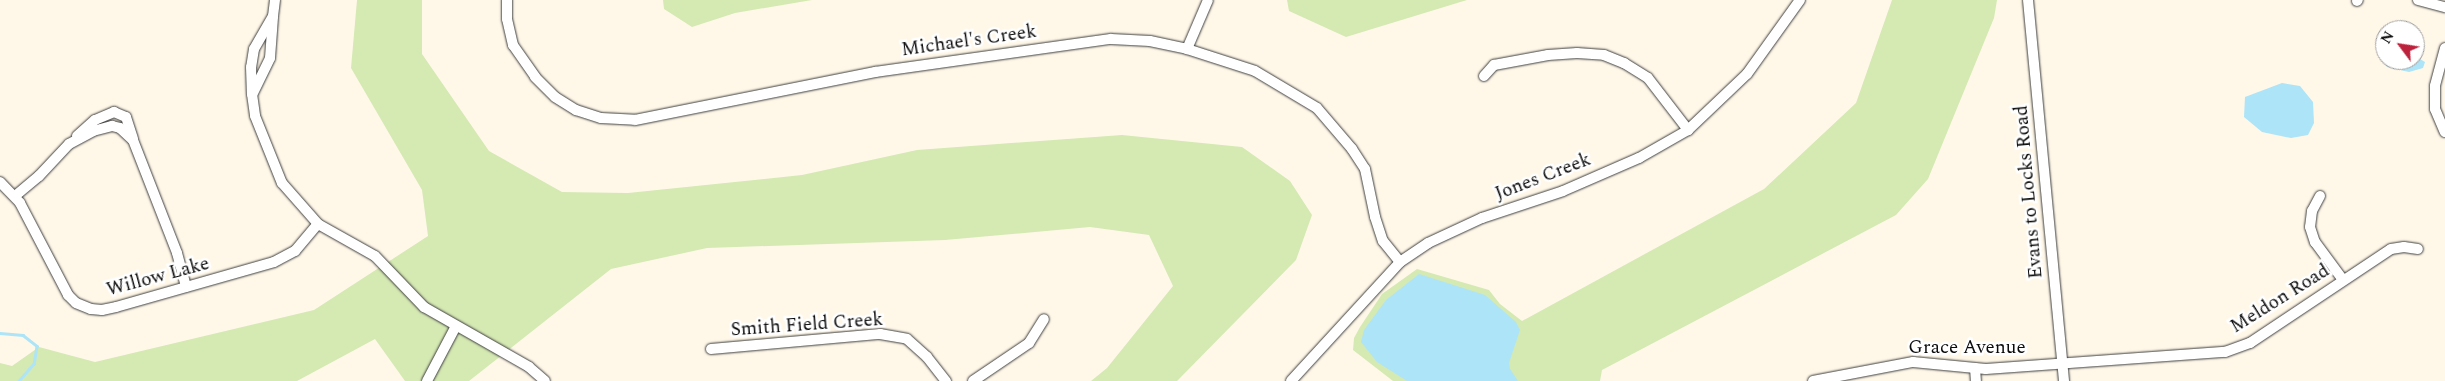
<!DOCTYPE html>
<html>
<head>
<meta charset="utf-8">
<style>
  body { margin:0 }
  #map { position:relative; width:2445px; height:381px; overflow:hidden; background:#fff8e9; font-family:Spectral,serif }
  div>[style] { position:absolute }
  .green>* { inset:0; background:#d5e9b3 }
  .water>* { inset:0; background:#ade4f7 }
  .stream>* { height:2.5px; margin:-1.25px; padding:0 1.25px; transform-origin:1.25px; border-radius:1.25px; background:#ade4f7 }
  .roads { filter:drop-shadow(0 0 1px #3e3e3e) drop-shadow(0 0 1px #3e3e3e) }
  .minor>* { height:10px; margin:-5px; padding:0 5px; transform-origin:5px; border-radius:5px; background:#fff }
  span { translate:-50% -50%; white-space:nowrap; text-align:center; line-height:1.15; -webkit-text-stroke:5px #fff; paint-order:stroke }
  .street-label { font-size:19px; color:#0b0b0b }
  .north { position:absolute; left:2375px; top:20px; width:50px; height:50px; box-sizing:border-box; background:#fff; border:1px solid #9d9d9d; border-radius:50%; rotate:301deg; font-size:14px; font-weight:700; line-height:20px; text-align:center; color:#0b0b0b }
  .north::after { content:''; display:block; margin:auto; width:18px; height:22px; background:#bc223c; clip-path:polygon(50% 0,100% 100%,50% 72%,0 100%) }
</style>
</head>
<body>
<div id="map">
  <div class="green">
    <div style="clip-path:polygon(357px 0,422px 0,422px 54px,489px 151px,562px 192px,628px 193px,802px 175px,917px 150px,1122px 135px,1242px 147px,1290px 181px,1312px 215px,1296px 260px,1177px 381px,1091px 381px,1107px 368px,1173px 286px,1149px 235px,1090px 227px,945px 240px,707px 248px,611px 269px,469px 381px,405px 381px,375px 339px,297px 381px,0 381px,0 363px,12px 366px,39px 347px,95px 362px,314px 310px,428px 236px,422px 190px,351px 68px)"></div>
    <div style="clip-path:polygon(663px 0,812px 0,735px 13px,692px 27px,664px 9px)"></div>
    <div style="clip-path:polygon(1287px 0,1467px 0,1346px 37px,1289px 11px)"></div>
    <div style="clip-path:polygon(1892px 0,1997px 0,1994px 18px,1928px 179px,1896px 215px,1602px 370px,1600px 381px,1393px 381px,1353px 350px,1354px 338px,1360px 327px,1382px 294px,1417px 269px,1489px 290px,1500px 304px,1522px 321px,1764px 189px,1856px 103px)"></div>
  </div>
  <div class="water">
    <div style="clip-path:polygon(2385px 53px,2385px 60px,2415px 60px,2415px 56px,2425px 62px,2423px 68px,2409px 72px,2387px 67px,2381px 57px)"></div>
    <div style="clip-path:polygon(2282px 83px,2300px 86px,2313px 102px,2314px 123px,2308px 135px,2291px 138px,2262px 132px,2244px 117px,2245px 97px)"></div>
    <div style="clip-path:polygon(1419px 274px,1485px 295px,1516px 322px,1520px 330px,1509px 363px,1510px 369px,1518px 381px,1407px 381px,1377px 362px,1361px 342px,1364px 330px,1386px 300px)"></div>
  </div>
  <div class="stream">
    <div style="left:0;top:333px;width:23px;rotate:5deg"></div>
    <div style="left:23px;top:335px;width:18px;rotate:38deg"></div>
    <div style="left:37px;top:346px;width:18px;rotate:99deg"></div>
    <div style="left:34px;top:364px;width:23px;rotate:131deg"></div>
  </div>
  <div class="roads">
    <div class="minor">
      <div style="left:275px;top:0;width:16px;rotate:97deg"></div>
      <div style="left:273px;top:16px;width:38px;rotate:120deg"></div>
      <div style="left:254px;top:49px;width:18px;rotate:99deg"></div>
      <div style="left:251px;top:67px;width:27px;rotate:88deg"></div>
      <div style="left:252px;top:94px;width:22px;rotate:82deg"></div>
      <div style="left:255px;top:116px;width:72px;rotate:68.1deg"></div>
      <div style="left:282px;top:183px;width:55px;rotate:48.7deg"></div>
      <div style="left:318px;top:224px;width:65px;rotate:29.3deg"></div>
      <div style="left:375px;top:256px;width:71px;rotate:46.1deg"></div>
      <div style="left:424px;top:307px;width:121px;rotate:29.7deg"></div>
      <div style="left:529px;top:367px;width:21px;rotate:41deg"></div>
      <div style="left:507px;top:0;width:19px;rotate:90deg"></div>
      <div style="left:507px;top:19px;width:27px;rotate:77deg"></div>
      <div style="left:513px;top:45px;width:39px;rotate:55deg"></div>
      <div style="left:535px;top:77px;width:28px;rotate:45deg"></div>
      <div style="left:555px;top:97px;width:25px;rotate:32deg"></div>
      <div style="left:576px;top:110px;width:26px;rotate:18deg"></div>
      <div style="left:601px;top:118px;width:34px;rotate:3deg"></div>
      <div style="left:635px;top:120px;width:245px;rotate:-11.3deg"></div>
      <div style="left:875px;top:72px;width:238px;rotate:-8deg"></div>
      <div style="left:1111px;top:39px;width:39px;rotate:3deg"></div>
      <div style="left:1150px;top:41px;width:38px;rotate:12deg"></div>
      <div style="left:1187px;top:49px;width:71px;rotate:17.9deg"></div>
      <div style="left:1255px;top:71px;width:72px;rotate:30.8deg"></div>
      <div style="left:1317px;top:108px;width:54px;rotate:49.5deg"></div>
      <div style="left:1352px;top:149px;width:24px;rotate:57deg"></div>
      <div style="left:1365px;top:169px;width:49px;rotate:78.2deg"></div>
      <div style="left:1375px;top:217px;width:25px;rotate:72deg"></div>
      <div style="left:1383px;top:241px;width:27px;rotate:51deg"></div>
      <div style="left:2028px;top:0;width:383px;rotate:84.6deg"></div>
      <div style="left:2418px;top:0;width:28px;rotate:15deg"></div>
      <div style="left:2357px;top:1px;width:1px;rotate:-45deg"></div>
      <div style="left:2445px;top:48px;width:39px;rotate:105deg"></div>
      <div style="left:2435px;top:86px;width:23px;rotate:90deg"></div>
      <div style="left:2435px;top:109px;width:25px;rotate:67deg"></div>
      <div style="left:1187px;top:49px;width:53px;rotate:-66.8deg"></div>
      <div style="left:1484px;top:76px;width:15px;rotate:-48deg"></div>
      <div style="left:1494px;top:65px;width:55px;rotate:-10.5deg"></div>
      <div style="left:1548px;top:55px;width:29px;rotate:-4deg"></div>
      <div style="left:1577px;top:53px;width:27px;rotate:4deg"></div>
      <div style="left:1604px;top:55px;width:22px;rotate:22deg"></div>
      <div style="left:1624px;top:63px;width:28px;rotate:32deg"></div>
      <div style="left:1648px;top:78px;width:66px;rotate:52.4deg"></div>
      <div style="left:253px;top:93px;width:39px;rotate:-64deg"></div>
      <div style="left:270px;top:58px;width:41px;rotate:-85.8deg"></div>
      <div style="left:77px;top:136px;width:24px;rotate:-42deg"></div>
      <div style="left:95px;top:120px;width:21px;rotate:-23deg"></div>
      <div style="left:114px;top:112px;width:13px;rotate:23deg"></div>
      <div style="left:126px;top:117px;width:22px;rotate:72deg"></div>
      <div style="left:0;top:182px;width:29px;rotate:46deg"></div>
      <div style="left:20px;top:203px;width:104px;rotate:62.4deg"></div>
      <div style="left:68px;top:295px;width:11px;rotate:45deg"></div>
      <div style="left:76px;top:303px;width:16px;rotate:22deg"></div>
      <div style="left:91px;top:309px;width:11px;rotate:5deg"></div>
      <div style="left:102px;top:310px;width:14px;rotate:-12deg"></div>
      <div style="left:116px;top:307px;width:164px;rotate:-15.9deg"></div>
      <div style="left:274px;top:262px;width:24px;rotate:-28deg"></div>
      <div style="left:295px;top:251px;width:35px;rotate:-50deg"></div>
      <div style="left:15px;top:196px;width:31px;rotate:-40deg"></div>
      <div style="left:39px;top:176px;width:44px;rotate:-46.8deg"></div>
      <div style="left:69px;top:144px;width:27px;rotate:-28deg"></div>
      <div style="left:93px;top:131px;width:20px;rotate:-15deg"></div>
      <div style="left:112px;top:126px;width:8px;rotate:14deg"></div>
      <div style="left:120px;top:128px;width:18px;rotate:43deg"></div>
      <div style="left:133px;top:140px;width:121px;rotate:68.7deg"></div>
      <div style="left:177px;top:253px;width:35px;rotate:75deg"></div>
      <div style="left:2320px;top:196px;width:17px;rotate:118deg"></div>
      <div style="left:2312px;top:211px;width:16px;rotate:97deg"></div>
      <div style="left:2310px;top:227px;width:16px;rotate:72deg"></div>
      <div style="left:2315px;top:242px;width:47px;rotate:53.6deg"></div>
      <div style="left:711px;top:349px;width:170px;rotate:-5.1deg"></div>
      <div style="left:880px;top:334px;width:27px;rotate:10deg"></div>
      <div style="left:907px;top:339px;width:27px;rotate:42deg"></div>
      <div style="left:927px;top:357px;width:31px;rotate:52deg"></div>
      <div style="left:1975px;top:368px;width:13px;rotate:86deg"></div>
      <div style="left:427px;top:381px;width:62px;rotate:-62.2deg"></div>
      <div style="left:973px;top:381px;width:68px;rotate:-34.2deg"></div>
      <div style="left:1029px;top:343px;width:28px;rotate:-58deg"></div>
      <div style="left:1291px;top:381px;width:161px;rotate:-47.5deg"></div>
      <div style="left:1400px;top:262px;width:34px;rotate:-34deg"></div>
      <div style="left:1428px;top:243px;width:60px;rotate:-24.8deg"></div>
      <div style="left:1482px;top:218px;width:85px;rotate:-18.4deg"></div>
      <div style="left:1563px;top:191px;width:83px;rotate:-23.5deg"></div>
      <div style="left:1639px;top:158px;width:56px;rotate:-29.7deg"></div>
      <div style="left:1688px;top:130px;width:81px;rotate:-43.5deg"></div>
      <div style="left:1747px;top:74px;width:91px;rotate:-54.4deg"></div>
      <div style="left:1813px;top:381px;width:102px;rotate:-10.8deg"></div>
      <div style="left:1913px;top:362px;width:73px;rotate:5.5deg"></div>
      <div style="left:1986px;top:369px;width:240px;rotate:-4.1deg"></div>
      <div style="left:2225px;top:352px;width:27px;rotate:-20deg"></div>
      <div style="left:2250px;top:343px;width:169px;rotate:-33.7deg"></div>
      <div style="left:2391px;top:249px;width:13px;rotate:-9deg"></div>
      <div style="left:2404px;top:247px;width:14px;rotate:8deg"></div>
    </div>
  </div>
  <div class="street-label">
    <span style="left:969px;top:41px;rotate:-8deg">Michael's Creek</span>
    <span style="left:1543px;top:177px;rotate:-21deg">Jones Creek</span>
    <span style="left:2029px;top:192px;rotate:-95deg">Evans to Locks Road</span>
    <span style="left:158px;top:277px;rotate:-15deg">Willow Lake</span>
    <span style="left:2280px;top:299px;rotate:-32deg">Meldon Road</span>
    <span style="left:807px;top:325px;rotate:-4deg">Smith Field Creek</span>
    <span style="left:1967px;top:348px">Grace Avenue</span>
  </div>
  <div class="north">N</div>
</div>
</body>
</html>
